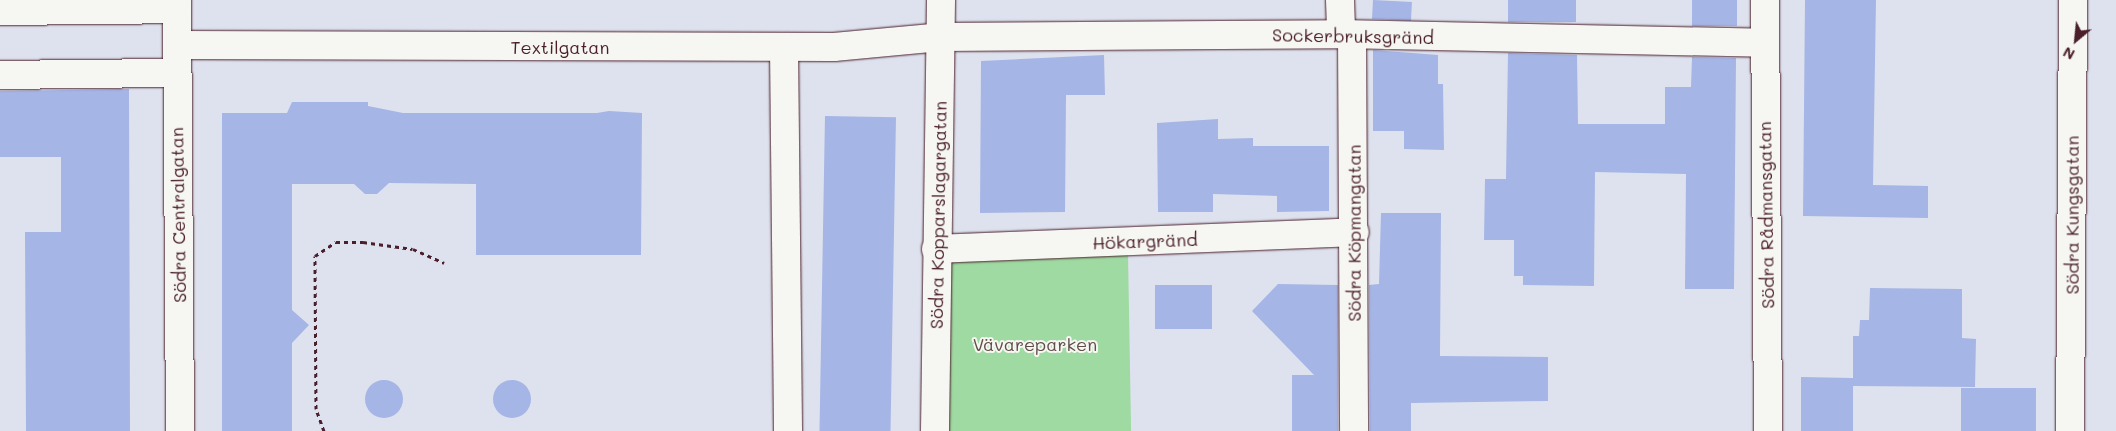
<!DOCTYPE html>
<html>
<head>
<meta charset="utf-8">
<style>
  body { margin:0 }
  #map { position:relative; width:2116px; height:431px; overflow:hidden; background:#dee2ee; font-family:Mali,sans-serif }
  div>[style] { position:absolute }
  .green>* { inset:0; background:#9edaa1; transform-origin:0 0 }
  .building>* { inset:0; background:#a5b5e5; transform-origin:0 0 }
  .round { border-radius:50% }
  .path>* { height:3px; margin-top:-1.5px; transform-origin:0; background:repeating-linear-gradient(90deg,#4a1f2b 0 4px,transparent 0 8px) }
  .roads { filter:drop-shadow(0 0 1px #4a1f2b) drop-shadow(0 0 1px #4a1f2b) }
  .minor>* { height:28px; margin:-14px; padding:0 14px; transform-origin:14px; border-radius:14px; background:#f6f6f2 }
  span { translate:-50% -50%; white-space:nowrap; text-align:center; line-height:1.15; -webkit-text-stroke:4px #f6f6f2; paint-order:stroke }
  .street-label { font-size:18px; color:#4a1f2b }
  .park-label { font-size:18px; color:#5f4e48 }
  .north { position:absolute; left:2051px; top:15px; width:50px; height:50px; -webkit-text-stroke:4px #f6f6f2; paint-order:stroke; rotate:208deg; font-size:14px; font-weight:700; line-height:20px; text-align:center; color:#4a1f2b }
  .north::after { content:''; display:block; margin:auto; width:18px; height:22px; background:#4a1f2b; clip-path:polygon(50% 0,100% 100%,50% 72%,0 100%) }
</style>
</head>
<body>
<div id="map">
  <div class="green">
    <div style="left:1128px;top:254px;width:177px;height:182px;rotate:89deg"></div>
  </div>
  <div class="building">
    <div style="left:1373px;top:0;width:39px;height:19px;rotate:3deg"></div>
    <div style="left:1508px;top:0;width:68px;height:22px"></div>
    <div style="left:1692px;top:0;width:45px;height:26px"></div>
    <div style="clip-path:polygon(1805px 0,1876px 0,1873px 185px,1928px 186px,1928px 218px,1803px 216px)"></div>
    <div style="clip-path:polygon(1373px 50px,1438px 55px,1438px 84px,1443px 84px,1444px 150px,1404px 149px,1404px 131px,1373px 131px)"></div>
    <div style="clip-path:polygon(1508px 53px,1577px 55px,1578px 124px,1665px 124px,1665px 87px,1691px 87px,1692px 57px,1736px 58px,1734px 289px,1685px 289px,1686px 174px,1595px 172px,1594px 286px,1523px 285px,1523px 276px,1514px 276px,1514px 240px,1484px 240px,1485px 179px,1506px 179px)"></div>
    <div style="clip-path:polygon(1104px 55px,1105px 95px,1066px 95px,1065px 212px,980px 213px,981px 61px)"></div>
    <div style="clip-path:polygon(129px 89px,130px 431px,26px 431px,25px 232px,61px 232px,61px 157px,0 157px,0 91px)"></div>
    <div style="clip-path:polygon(292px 102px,368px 102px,368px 106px,403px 113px,597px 113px,609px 111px,642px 113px,641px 255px,476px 255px,476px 184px,389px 183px,377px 194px,365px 194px,354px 184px,292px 184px,292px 310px,309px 325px,292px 343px,292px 431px,222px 431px,222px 113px,287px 113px)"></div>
    <div style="left:825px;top:116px;width:71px;height:315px;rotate:1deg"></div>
    <div style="clip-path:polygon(1218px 119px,1218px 139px,1253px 138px,1253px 146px,1329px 146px,1329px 211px,1277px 212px,1277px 196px,1213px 194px,1213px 212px,1158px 212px,1157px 123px)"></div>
    <div style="clip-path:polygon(1381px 213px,1441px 213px,1440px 356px,1548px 357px,1548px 401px,1411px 403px,1411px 431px,1370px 431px,1369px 285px,1379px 284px)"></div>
    <div style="clip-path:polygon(1278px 284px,1338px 285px,1338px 431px,1292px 431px,1292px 375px,1314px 375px,1252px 311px)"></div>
    <div style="left:1155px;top:285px;width:57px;height:44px"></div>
    <div style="clip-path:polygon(1870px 288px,1962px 289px,1962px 338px,1976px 339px,1975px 387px,1853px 386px,1853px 431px,1801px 431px,1801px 377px,1853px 378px,1853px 336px,1859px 336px,1860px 320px,1869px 320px)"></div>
    <div class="round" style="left:493px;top:380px;width:38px;height:38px"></div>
    <div class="round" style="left:365px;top:380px;width:38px;height:38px"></div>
    <div style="left:1961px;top:388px;width:75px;height:43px"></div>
  </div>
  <div class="path">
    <div style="left:324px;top:431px;width:23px;rotate:-110deg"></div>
    <div style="left:316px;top:409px;width:153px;rotate:-90.4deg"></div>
    <div style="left:315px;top:256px;width:25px;rotate:-34deg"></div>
    <div style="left:336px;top:242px;width:27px"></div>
    <div style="left:363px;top:242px;width:50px;rotate:8deg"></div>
    <div style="left:413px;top:249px;width:34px;rotate:24deg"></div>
  </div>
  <div class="roads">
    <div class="minor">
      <div style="left:177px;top:0;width:431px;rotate:89.6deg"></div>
      <div style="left:1340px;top:0;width:34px;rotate:88deg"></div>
      <div style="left:1765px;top:0;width:431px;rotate:89.6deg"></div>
      <div style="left:0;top:11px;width:177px;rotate:-0.6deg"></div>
      <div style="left:1352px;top:35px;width:396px;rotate:89.7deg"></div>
      <div style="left:177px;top:45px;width:657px;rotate:0.17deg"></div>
      <div style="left:834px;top:47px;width:107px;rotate:-5.3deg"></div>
      <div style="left:941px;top:37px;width:400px;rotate:-0.4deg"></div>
      <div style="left:1341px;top:34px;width:423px;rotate:1.2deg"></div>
      <div style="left:784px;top:47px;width:384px;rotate:89.4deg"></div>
      <div style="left:0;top:75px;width:176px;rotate:-0.7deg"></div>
      <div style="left:936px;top:249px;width:419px;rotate:-2.3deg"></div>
      <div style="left:935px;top:431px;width:431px;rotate:-89.2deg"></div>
      <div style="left:2070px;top:431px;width:431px;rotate:-89.6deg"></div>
    </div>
  </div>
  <div class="street-label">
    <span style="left:1353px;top:36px;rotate:1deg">Sockerbruksgränd</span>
    <span style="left:560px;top:47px">Textilgatan</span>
    <span style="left:178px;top:215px;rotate:-91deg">Södra Centralgatan</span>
    <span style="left:938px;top:215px;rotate:-89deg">Södra Kopparslagargatan</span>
    <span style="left:1766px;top:215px;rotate:-91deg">Södra Rådmansgatan</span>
    <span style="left:2072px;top:215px;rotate:-90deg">Södra Kungsgatan</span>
    <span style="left:1354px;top:233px;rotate:-90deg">Södra Köpmangatan</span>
    <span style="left:1145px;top:241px;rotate:-2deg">Hökargränd</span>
  </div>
  <div class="park-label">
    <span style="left:1035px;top:344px">Vävareparken</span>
  </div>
  <div class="north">N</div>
</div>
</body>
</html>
